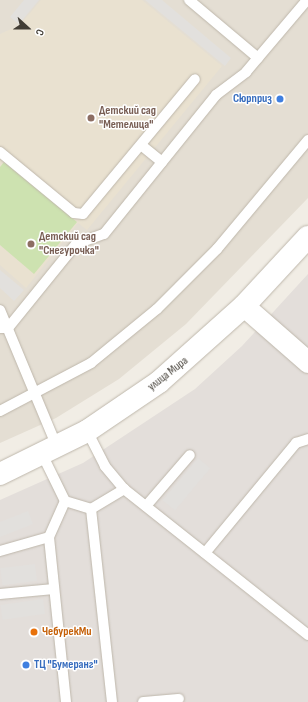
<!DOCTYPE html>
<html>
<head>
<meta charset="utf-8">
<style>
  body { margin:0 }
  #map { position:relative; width:308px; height:702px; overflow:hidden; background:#f1ede5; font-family:"Sofia Sans Condensed",sans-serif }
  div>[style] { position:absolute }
  .residential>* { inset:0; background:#e4ded3 }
  .industrial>* { inset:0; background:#e3deda }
  .education>* { inset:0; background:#e9e1d0 }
  .green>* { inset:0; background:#cde2b0 }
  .parking>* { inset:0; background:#e2e0dd; transform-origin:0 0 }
  .roads { filter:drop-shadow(0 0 1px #beb7ab) drop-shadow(0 0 1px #beb7ab) }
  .service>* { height:10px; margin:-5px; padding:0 5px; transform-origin:5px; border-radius:5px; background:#fff }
  .minor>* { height:21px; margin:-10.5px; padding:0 10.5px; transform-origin:10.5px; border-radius:10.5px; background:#fff }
  .tertiary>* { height:22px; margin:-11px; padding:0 11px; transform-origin:11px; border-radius:11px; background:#fff }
  .dots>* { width:11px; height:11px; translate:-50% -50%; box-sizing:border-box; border:2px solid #fff; border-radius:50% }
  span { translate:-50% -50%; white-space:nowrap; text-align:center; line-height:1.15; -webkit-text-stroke:3px #fff; paint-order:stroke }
  .shop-label { font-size:12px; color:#366cbe; font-weight:700 }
  .right { translate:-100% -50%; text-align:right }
  .left { translate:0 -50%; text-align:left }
  .education-label { font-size:12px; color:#785e54; font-weight:700 }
  .street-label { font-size:12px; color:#423d35 }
  .food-label { font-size:12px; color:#c56008; font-weight:700 }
  .north { position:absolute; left:8px; top:8px; width:40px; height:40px; -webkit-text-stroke:3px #fff; paint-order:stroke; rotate:111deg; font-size:11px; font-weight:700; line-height:16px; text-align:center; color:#423d35 }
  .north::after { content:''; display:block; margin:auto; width:14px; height:18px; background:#423d35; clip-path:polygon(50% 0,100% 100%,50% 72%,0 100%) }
</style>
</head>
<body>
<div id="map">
  <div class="residential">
    <div style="clip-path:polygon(0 0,308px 0,308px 198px,186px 324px,119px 379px,56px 418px,0 443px)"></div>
  </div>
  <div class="industrial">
    <div style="clip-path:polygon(308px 274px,308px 702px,0 702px,0 500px,83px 463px,195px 389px,242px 346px)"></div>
  </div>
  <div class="education">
    <div style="clip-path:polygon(41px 0,142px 0,222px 66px,87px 230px,78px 223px,26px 288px,0 265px,0 34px,20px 25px)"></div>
  </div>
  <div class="green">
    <div style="clip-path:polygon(4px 162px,77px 222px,34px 274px,0 245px,0 167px)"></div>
  </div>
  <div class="parking">
    <div style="clip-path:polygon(24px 0,39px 0,19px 24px,10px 17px)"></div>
    <div style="clip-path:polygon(145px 0,162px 0,231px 58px,225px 66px)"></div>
    <div style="clip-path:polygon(0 270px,24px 290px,14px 301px,0 288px)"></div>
    <div style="left:198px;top:458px;width:16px;height:55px;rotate:40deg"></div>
    <div style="clip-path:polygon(28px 511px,33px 524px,0 537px,0 522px)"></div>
    <div style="left:35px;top:564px;width:17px;height:35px;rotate:83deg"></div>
    <div style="left:43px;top:599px;width:15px;height:43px;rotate:82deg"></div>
  </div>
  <div class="roads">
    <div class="service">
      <div style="left:189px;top:0;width:90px;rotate:40deg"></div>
      <div style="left:141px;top:145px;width:27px;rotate:39deg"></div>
      <div style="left:0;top:152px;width:96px;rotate:39.5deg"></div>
      <div style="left:74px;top:213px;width:9px;rotate:6deg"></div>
      <div style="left:83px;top:214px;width:175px;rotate:-50.3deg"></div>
      <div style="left:0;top:310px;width:148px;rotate:67.4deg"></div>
      <div style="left:0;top:328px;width:8px"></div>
      <div style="left:8px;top:328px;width:108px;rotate:-51deg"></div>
      <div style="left:76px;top:244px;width:30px;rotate:-20deg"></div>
      <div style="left:104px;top:234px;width:179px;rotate:-51.1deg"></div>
      <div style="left:216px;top:95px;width:38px;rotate:-37deg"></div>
      <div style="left:246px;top:72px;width:94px;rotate:-49.7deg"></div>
      <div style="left:0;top:411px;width:103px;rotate:-27.8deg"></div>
      <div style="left:91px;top:363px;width:85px;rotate:-39.3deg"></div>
      <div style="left:157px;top:309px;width:85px;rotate:-45deg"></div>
      <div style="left:217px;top:249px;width:142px;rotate:-50.1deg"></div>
      <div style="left:42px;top:454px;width:52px;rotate:63.9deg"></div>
      <div style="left:124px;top:489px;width:235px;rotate:38.4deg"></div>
      <div style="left:146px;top:506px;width:67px;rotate:-49.2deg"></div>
      <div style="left:91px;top:509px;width:194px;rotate:83.8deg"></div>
      <div style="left:0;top:551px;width:51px;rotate:-15.9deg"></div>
      <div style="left:205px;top:553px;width:143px;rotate:-50.4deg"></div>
      <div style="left:296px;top:443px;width:13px;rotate:-18deg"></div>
      <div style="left:0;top:594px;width:54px;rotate:-5.3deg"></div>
      <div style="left:66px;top:702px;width:166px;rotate:-95.9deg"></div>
      <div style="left:49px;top:537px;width:39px;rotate:-66deg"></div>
      <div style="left:65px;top:501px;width:27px;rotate:17deg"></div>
      <div style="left:91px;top:509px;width:39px;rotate:-31deg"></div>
      <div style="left:124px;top:489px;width:30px;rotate:-130deg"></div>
      <div style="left:105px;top:466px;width:39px;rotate:-117deg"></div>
      <div style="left:143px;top:702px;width:36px;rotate:-5deg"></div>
    </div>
    <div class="minor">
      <div style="left:244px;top:306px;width:85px;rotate:41.2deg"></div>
    </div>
    <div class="tertiary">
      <div style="left:0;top:474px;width:97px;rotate:-26.3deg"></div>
      <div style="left:87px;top:431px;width:87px;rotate:-34.2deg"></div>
      <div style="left:159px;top:382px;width:114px;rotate:-41.8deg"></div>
      <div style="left:244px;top:306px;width:94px;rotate:-47.2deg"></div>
    </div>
  </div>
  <div class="dots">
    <div style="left:280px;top:99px;background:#3f7fe0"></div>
    <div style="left:91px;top:118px;background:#8d6e63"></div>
    <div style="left:31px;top:244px;background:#8d6e63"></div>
    <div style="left:34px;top:632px;background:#e8710a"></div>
    <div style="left:26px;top:665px;background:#3f7fe0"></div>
  </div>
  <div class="shop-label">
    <span class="right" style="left:272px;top:99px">Сюрприз</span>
    <span class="left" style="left:34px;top:665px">ТЦ "Бумеранг"</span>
  </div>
  <div class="education-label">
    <span class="left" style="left:99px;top:118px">Детский сад<br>"Метелица"</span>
    <span class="left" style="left:39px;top:244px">Детский сад<br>"Снегурочка"</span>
  </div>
  <div class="street-label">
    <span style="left:168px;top:374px;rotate:-38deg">улица Мира</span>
  </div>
  <div class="food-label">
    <span class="left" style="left:42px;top:632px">ЧебурекМи</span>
  </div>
  <div class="north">С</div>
</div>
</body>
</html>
